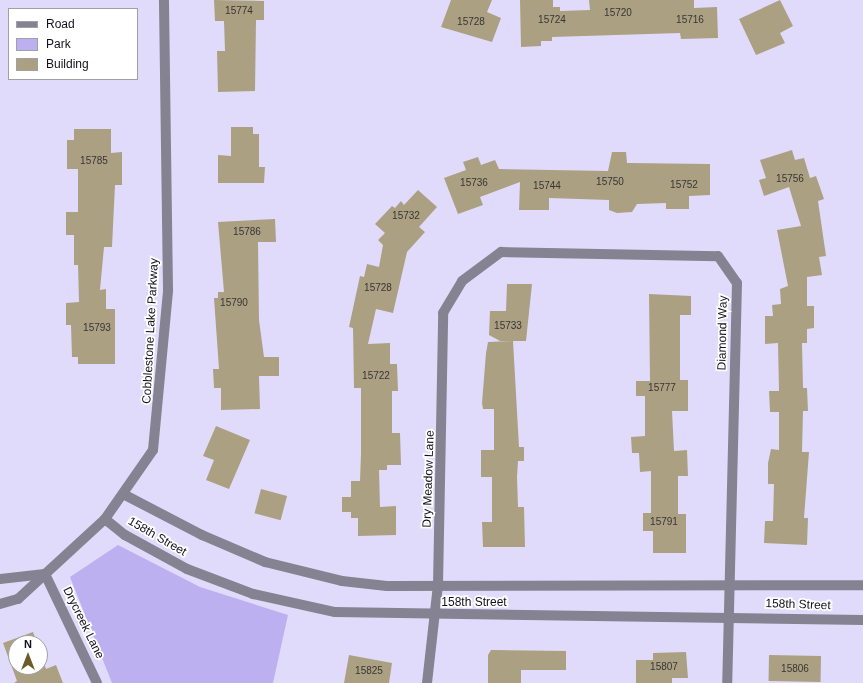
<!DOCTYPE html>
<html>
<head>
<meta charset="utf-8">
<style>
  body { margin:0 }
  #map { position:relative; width:863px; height:683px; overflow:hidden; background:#e0dbfb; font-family:Arial,sans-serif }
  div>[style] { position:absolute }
  .green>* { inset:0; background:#bcb0f1 }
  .building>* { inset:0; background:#aba082; transform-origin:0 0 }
  .minor>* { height:10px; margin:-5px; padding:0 5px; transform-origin:5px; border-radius:5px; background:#858391 }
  span { translate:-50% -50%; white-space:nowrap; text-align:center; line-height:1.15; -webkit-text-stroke:3.5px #fff; paint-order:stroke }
  .number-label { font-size:10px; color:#393536 }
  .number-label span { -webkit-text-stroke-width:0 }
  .street-label { font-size:12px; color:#13111c }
  .legend { position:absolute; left:8px; top:8px; width:130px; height:72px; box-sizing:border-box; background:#fff; border:1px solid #a1a0a4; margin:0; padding:5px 7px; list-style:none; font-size:12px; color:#13111c }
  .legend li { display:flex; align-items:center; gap:8px; height:20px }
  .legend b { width:20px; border:1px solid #a1a0a4 }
  .north { position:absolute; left:8px; top:635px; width:40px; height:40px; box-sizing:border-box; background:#fff; border:1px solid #a1a0a4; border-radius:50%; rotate:0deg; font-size:11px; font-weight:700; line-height:16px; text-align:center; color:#13111c }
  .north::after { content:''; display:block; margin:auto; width:14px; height:18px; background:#6c5b29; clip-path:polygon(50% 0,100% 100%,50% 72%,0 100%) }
</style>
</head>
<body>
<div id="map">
  <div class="green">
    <div style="clip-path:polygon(118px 545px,200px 587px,288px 615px,273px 683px,112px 683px,70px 577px)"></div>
  </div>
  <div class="building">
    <div style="clip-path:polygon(214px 0,264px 1px,264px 20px,256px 20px,255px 91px,218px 92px,217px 51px,225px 51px,224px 21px,215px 21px)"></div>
    <div style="clip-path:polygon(451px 0,492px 0,487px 12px,501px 18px,492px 42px,441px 27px)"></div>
    <div style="clip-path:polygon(520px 0,553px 0,553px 7px,560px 7px,560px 11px,590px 10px,589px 0,694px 0,694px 8px,717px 7px,718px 38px,681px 39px,680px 33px,552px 37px,552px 41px,541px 41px,541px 46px,521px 47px)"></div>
    <div style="clip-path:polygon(780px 0,793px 26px,780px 33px,785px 43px,756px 55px,739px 19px)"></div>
    <div style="clip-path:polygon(231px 127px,253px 127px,253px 134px,259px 134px,259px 167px,265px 167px,264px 183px,218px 183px,218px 155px,231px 156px)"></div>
    <div style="clip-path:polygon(74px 129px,111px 129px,111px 153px,122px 152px,122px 185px,115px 185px,112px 247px,104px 247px,100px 290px,106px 289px,106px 309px,115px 309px,115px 364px,78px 364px,78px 357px,72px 357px,71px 325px,66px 325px,66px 303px,79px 302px,78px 265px,74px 265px,74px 235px,66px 235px,66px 212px,78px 212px,78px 169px,67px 169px,67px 140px,74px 140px)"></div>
    <div style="clip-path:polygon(792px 150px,795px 160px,804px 158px,810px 178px,816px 176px,824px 199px,818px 201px,826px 256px,819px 257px,822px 275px,807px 277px,807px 306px,814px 306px,814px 328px,807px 329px,807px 343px,802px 343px,803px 388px,807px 388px,808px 411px,803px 411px,802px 452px,809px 452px,804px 518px,808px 518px,807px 545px,764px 543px,765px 521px,773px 521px,774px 484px,768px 484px,768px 463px,771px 449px,779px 450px,779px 412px,770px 412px,769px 391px,779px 391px,778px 343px,765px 344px,765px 316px,773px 316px,772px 305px,781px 304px,780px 289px,788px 286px,777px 230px,801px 226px,789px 187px,764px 196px,759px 180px,766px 178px,760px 160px)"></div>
    <div style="clip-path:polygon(612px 152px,626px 152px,627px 163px,710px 164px,710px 195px,689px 196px,689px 209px,666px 209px,666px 203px,637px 204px,632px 212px,617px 213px,609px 210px,609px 200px,549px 198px,549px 210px,519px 210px,520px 182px,480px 197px,483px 205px,458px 214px,444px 178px,466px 170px,463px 162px,478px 157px,481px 165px,495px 160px,499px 169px,608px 171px)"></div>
    <div style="clip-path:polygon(418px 190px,437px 207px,419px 227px,425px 232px,407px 252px,393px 313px,376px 309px,368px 344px,390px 343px,390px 364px,397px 364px,398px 391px,392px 391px,392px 433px,400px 433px,401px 465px,387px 465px,387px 470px,379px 470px,380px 507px,396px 506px,396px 535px,358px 536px,358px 518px,351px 518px,351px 512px,342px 512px,342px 497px,351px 497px,351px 481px,360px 481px,361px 454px,361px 388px,354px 388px,353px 328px,349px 327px,360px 276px,364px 277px,367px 264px,379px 267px,383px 245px,378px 240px,385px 233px,375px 224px,392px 206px,395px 208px,401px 201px,404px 205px)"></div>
    <div style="clip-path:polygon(275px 219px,276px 242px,258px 242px,259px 320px,264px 357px,279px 357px,279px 376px,259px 376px,260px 409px,221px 410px,221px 388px,214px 388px,213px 369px,219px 369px,214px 298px,218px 298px,218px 292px,224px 292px,218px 222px)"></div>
    <div style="clip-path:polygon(507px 284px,532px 284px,526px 341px,500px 341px,489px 335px,490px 311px,506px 311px)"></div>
    <div style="clip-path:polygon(649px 294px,691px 296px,691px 315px,680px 315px,680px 380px,688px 380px,688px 411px,672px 411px,674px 451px,687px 450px,688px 476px,678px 476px,678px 514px,686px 514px,686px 553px,653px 553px,653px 531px,643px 531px,643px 513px,651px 513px,651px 471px,640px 472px,639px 453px,632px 453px,631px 437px,645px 436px,645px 396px,636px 396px,636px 381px,650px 381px)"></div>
    <div style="clip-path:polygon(513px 341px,519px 447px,524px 447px,524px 461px,518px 461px,517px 477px,518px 507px,524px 507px,525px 547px,483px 547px,482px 522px,492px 522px,492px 477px,481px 477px,481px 450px,494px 450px,494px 409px,483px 409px,482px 403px,486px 353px,488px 342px)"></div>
    <div style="clip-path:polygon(216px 426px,250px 440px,229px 489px,206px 480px,214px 460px,203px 456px)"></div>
    <div style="left:261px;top:489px;width:27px;height:25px;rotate:15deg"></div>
    <div style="clip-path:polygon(33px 632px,37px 643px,16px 643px,16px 667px,40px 667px,40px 652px,46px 669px,56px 665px,63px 683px,14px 683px,17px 681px,3px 643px)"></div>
    <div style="clip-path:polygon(491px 650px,566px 651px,566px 670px,521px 670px,521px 683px,488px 683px,488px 655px)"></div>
    <div style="clip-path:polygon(686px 652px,688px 678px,672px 678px,672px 683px,636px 683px,636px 660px,653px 660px,653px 653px)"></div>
    <div style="clip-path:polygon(349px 655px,392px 663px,389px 683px,344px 683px)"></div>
    <div style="left:769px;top:655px;width:52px;height:26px;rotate:1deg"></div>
  </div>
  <div class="minor">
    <div style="left:125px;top:495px;width:87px;rotate:27.5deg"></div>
    <div style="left:202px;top:535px;width:69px;rotate:23.2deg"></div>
    <div style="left:265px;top:562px;width:79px;rotate:13.9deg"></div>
    <div style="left:342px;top:581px;width:45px;rotate:6.3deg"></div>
    <div style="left:387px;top:586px;width:476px;rotate:-0.1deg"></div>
    <div style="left:105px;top:519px;width:26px;rotate:39deg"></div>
    <div style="left:125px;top:535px;width:71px;rotate:28.7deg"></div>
    <div style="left:187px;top:569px;width:71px;rotate:20.7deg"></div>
    <div style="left:253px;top:594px;width:84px;rotate:12.4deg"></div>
    <div style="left:335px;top:612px;width:528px;rotate:0.87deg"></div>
    <div style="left:45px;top:574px;width:121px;rotate:64.5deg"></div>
    <div style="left:0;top:579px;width:45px;rotate:-6.3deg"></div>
    <div style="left:0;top:604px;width:19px;rotate:-16deg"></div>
    <div style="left:18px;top:599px;width:118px;rotate:-42.6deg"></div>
    <div style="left:105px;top:519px;width:84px;rotate:-55.2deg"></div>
    <div style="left:153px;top:450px;width:161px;rotate:-84.6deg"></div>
    <div style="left:168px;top:290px;width:290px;rotate:-90.8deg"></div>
    <div style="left:427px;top:683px;width:99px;rotate:-83.6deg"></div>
    <div style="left:438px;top:585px;width:272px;rotate:-88.9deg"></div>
    <div style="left:443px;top:313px;width:37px;rotate:-59deg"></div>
    <div style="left:462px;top:281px;width:49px;rotate:-36.6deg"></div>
    <div style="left:501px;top:252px;width:217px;rotate:1.1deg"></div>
    <div style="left:718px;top:256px;width:33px;rotate:55deg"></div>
    <div style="left:737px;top:283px;width:400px;rotate:91.4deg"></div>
  </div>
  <div class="number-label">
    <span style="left:239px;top:11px">15774</span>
    <span style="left:618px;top:13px">15720</span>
    <span style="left:552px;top:20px">15724</span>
    <span style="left:690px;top:20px">15716</span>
    <span style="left:471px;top:22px">15728</span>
    <span style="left:94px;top:161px">15785</span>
    <span style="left:790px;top:179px">15756</span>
    <span style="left:610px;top:182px">15750</span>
    <span style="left:474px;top:183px">15736</span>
    <span style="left:684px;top:185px">15752</span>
    <span style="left:547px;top:186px">15744</span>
    <span style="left:406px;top:216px">15732</span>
    <span style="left:247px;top:232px">15786</span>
    <span style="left:378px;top:288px">15728</span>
    <span style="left:234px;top:303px">15790</span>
    <span style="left:508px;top:326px">15733</span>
    <span style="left:97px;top:328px">15793</span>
    <span style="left:376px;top:376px">15722</span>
    <span style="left:662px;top:388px">15777</span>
    <span style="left:664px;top:522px">15791</span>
    <span style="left:664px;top:667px">15807</span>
    <span style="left:795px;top:669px">15806</span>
    <span style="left:369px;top:671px">15825</span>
  </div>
  <div class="street-label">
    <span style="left:151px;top:331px;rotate:-87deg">Cobblestone Lake Parkway</span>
    <span style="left:723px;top:333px;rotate:-89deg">Diamond Way</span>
    <span style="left:429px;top:479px;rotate:-88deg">Dry Meadow Lane</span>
    <span style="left:157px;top:537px;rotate:30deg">158th Street</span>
    <span style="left:474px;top:603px">158th Street</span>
    <span style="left:798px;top:605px;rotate:2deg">158th Street</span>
    <span style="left:83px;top:623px;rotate:64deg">Drycreek Lane</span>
  </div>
  <ul class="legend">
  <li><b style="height:5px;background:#858391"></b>Road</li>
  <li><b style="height:11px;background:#bcb0f1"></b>Park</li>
  <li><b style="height:11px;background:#aba082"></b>Building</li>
  </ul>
  <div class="north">N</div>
</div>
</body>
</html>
